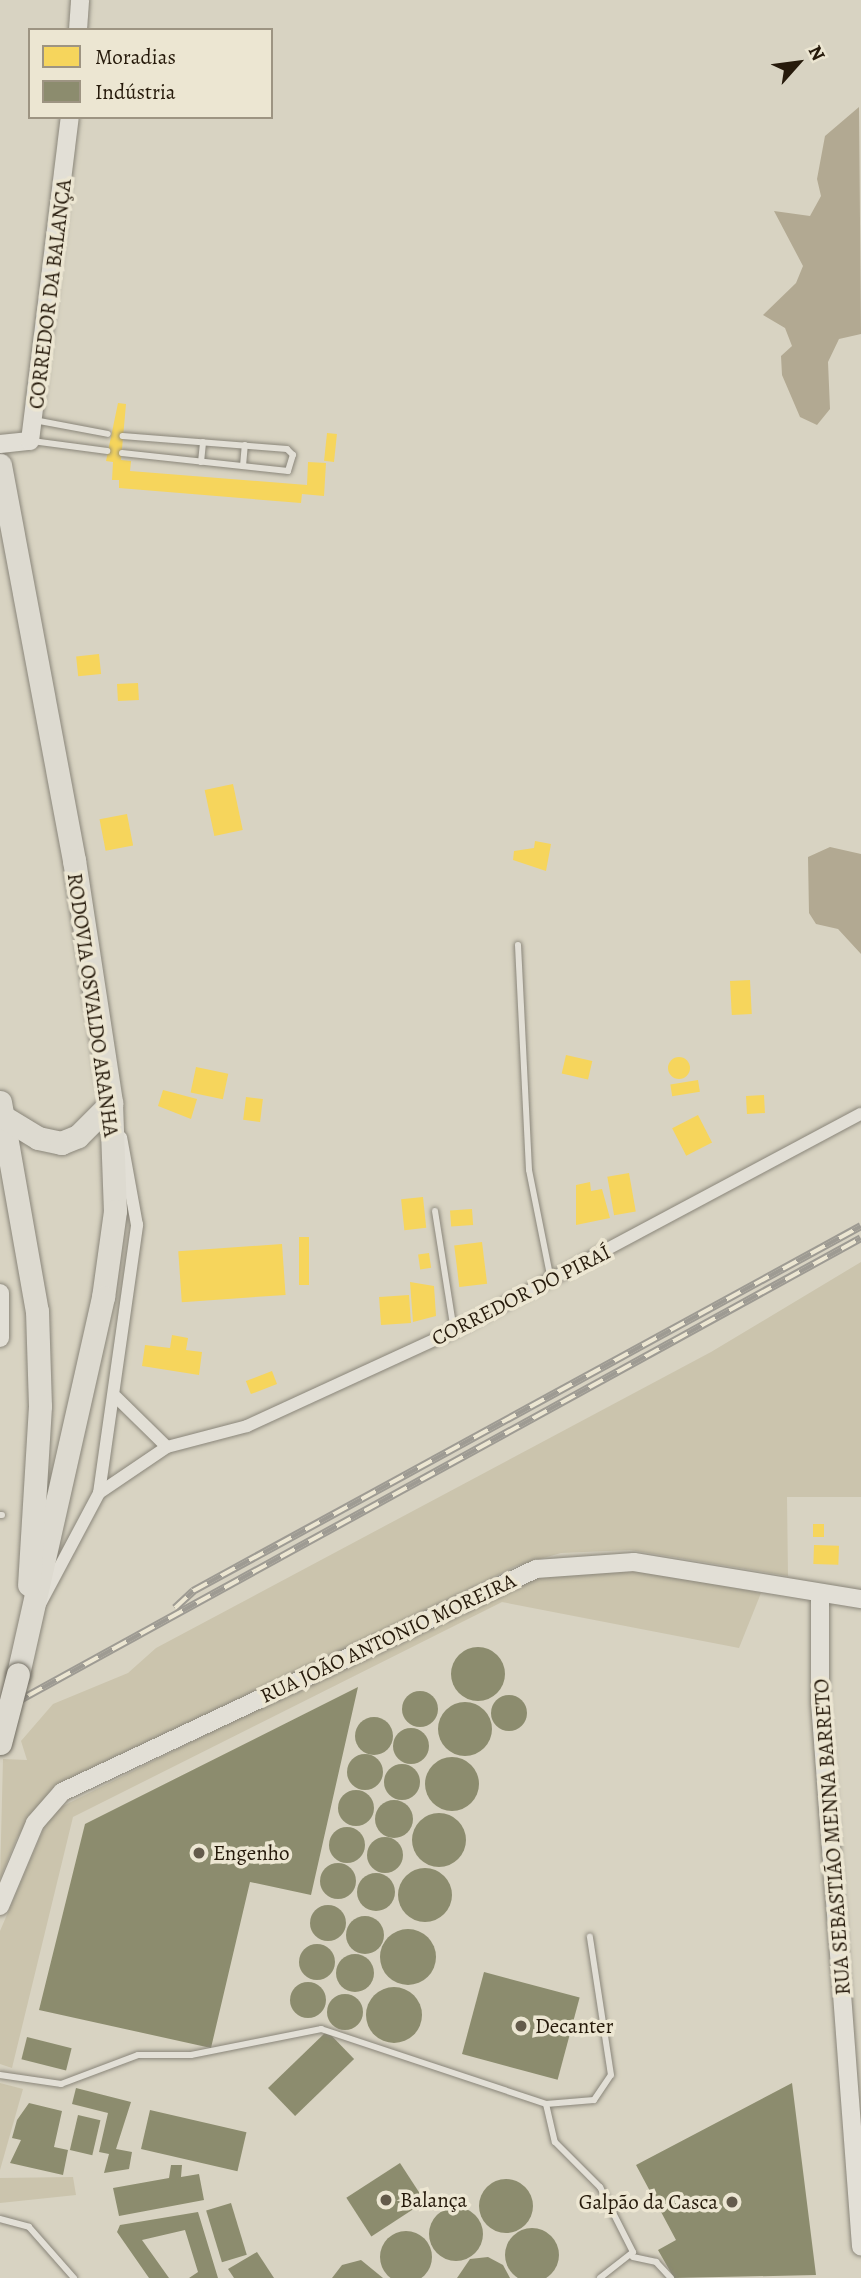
<!DOCTYPE html>
<html>
<head>
<meta charset="utf-8">
<style>
  body { margin:0 }
  #map { position:relative; width:861px; height:2278px; overflow:hidden; background:#d8d3c2; font-family:Alegreya,serif }
  div>[style] { position:absolute }
  .green>* { inset:0; background:#cbc4ad }
  .water>* { inset:0; background:#b2a992 }
  .homes>* { inset:0; background:#f6d55c; transform-origin:0 0 }
  .round { border-radius:50% }
  .industry>* { inset:0; background:#8c8c6e; transform-origin:0 0 }
  .roads { filter:drop-shadow(0 0 2px #8a867a) drop-shadow(0 0 2px #8a867a) }
  .lane>* { height:6px; margin:-3px; padding:0 3px; transform-origin:3px; border-radius:3px; background:#e2dfd6 }
  .street>* { height:12px; margin:-6px; padding:0 6px; transform-origin:6px; border-radius:6px; background:#e2dfd6 }
  .secondary>* { height:18px; margin:-9px; padding:0 9px; transform-origin:9px; border-radius:9px; background:#e2dfd6 }
  .highway>* { height:23px; margin:-11.5px; padding:0 11.5px; transform-origin:11.5px; border-radius:11.5px; background:#dddad0 }
  .rail>* { height:8px; margin-top:-4px; transform-origin:0; background:repeating-linear-gradient(90deg,#ece6d2 0 16px,#9e9b93 0 32px); box-sizing:border-box; border-block:2px solid #9e9b93 }
  .bridges { filter:drop-shadow(0 0 2px #716d62) drop-shadow(0 0 2px #716d62) }
  .highway-bridge>* { height:23px; margin:-11.5px; padding:0 11.5px; transform-origin:11.5px; border-radius:11.5px; background:#dddad0 }
  .dots>* { width:19px; height:19px; translate:-50% -50%; box-sizing:border-box; border:4px solid #ece6d2; border-radius:50% }
  span { translate:-50% -50%; white-space:nowrap; text-align:center; line-height:1.15; -webkit-text-stroke:7px #ece6d2; paint-order:stroke }
  .street-label { font-size:21px; color:#261a0b }
  .poi-label { font-size:21px; color:#261a0b }
  .left { translate:0 -50%; text-align:left }
  .right { translate:-100% -50%; text-align:right }
  .legend { position:absolute; left:28px; top:28px; width:245px; height:91px; box-sizing:border-box; background:#ece6d2; border:2px solid #9d9482; margin:0; padding:9px 12px; list-style:none; font-size:21px; color:#261a0b }
  .legend li { display:flex; align-items:center; gap:14px; height:35px }
  .legend b { width:35px; border:2px solid #9d9482 }
  .north { position:absolute; left:763px; top:28px; width:70px; height:70px; -webkit-text-stroke:5px #ece6d2; paint-order:stroke; rotate:62deg; font-size:19px; font-weight:700; line-height:28px; text-align:center; color:#261a0b }
  .north::after { content:''; display:block; margin:auto; width:24px; height:32px; background:#261a0b; clip-path:polygon(50% 0,100% 100%,50% 72%,0 100%) }
</style>
</head>
<body>
<div id="map">
  <div class="green">
    <div style="clip-path:polygon(861px 1262px,861px 1497px,787px 1497px,788px 1576px,630px 1550px,561px 1553px,516px 1566px,49px 1793px,17px 1838px,0 1879px,3px 1759px,27px 1760px,21px 1741px,53px 1704px,128px 1673px,156px 1648px,711px 1352px)"></div>
    <div style="clip-path:polygon(614px 1565px,761px 1593px,739px 1648px,502px 1602px,73px 1817px,12px 2068px,0 2064px,0 1931px,46px 1823px,61px 1807px,530px 1573px)"></div>
    <div style="clip-path:polygon(0 2083px,23px 2089px,0 2170px)"></div>
    <div style="clip-path:polygon(73px 2177px,76px 2195px,0 2203px,0 2178px)"></div>
  </div>
  <div class="water">
    <div style="clip-path:polygon(859px 107px,861px 334px,839px 339px,828px 362px,830px 409px,817px 425px,800px 417px,782px 375px,781px 356px,792px 346px,785px 328px,763px 315px,796px 283px,803px 266px,774px 211px,810px 216px,821px 196px,817px 179px,825px 136px)"></div>
    <div style="clip-path:polygon(830px 847px,861px 854px,861px 954px,838px 929px,816px 924px,809px 913px,808px 857px)"></div>
  </div>
  <div class="homes">
    <div style="clip-path:polygon(118px 403px,126px 404px,121px 460px,131px 461px,130px 471px,307px 485px,308px 462px,326px 463px,324px 496px,302px 494px,301px 503px,119px 488px,119px 480px,112px 480px,113px 462px,106px 461px)"></div>
    <div style="left:327px;top:433px;width:10px;height:28px;rotate:6deg"></div>
    <div style="left:99px;top:654px;width:20px;height:23px;rotate:84deg"></div>
    <div style="left:138px;top:683px;width:17px;height:21px;rotate:87deg"></div>
    <div style="left:233px;top:784px;width:47px;height:29px;rotate:78deg"></div>
    <div style="left:127px;top:814px;width:32px;height:28px;rotate:79deg"></div>
    <div style="clip-path:polygon(535px 841px,551px 844px,546px 871px,513px 860px,514px 851px,534px 848px)"></div>
    <div style="left:750px;top:980px;width:34px;height:20px;rotate:87deg"></div>
    <div style="left:566px;top:1055px;width:27px;height:19px;rotate:13deg"></div>
    <div class="round" style="left:668px;top:1057px;width:22px;height:22px"></div>
    <div style="left:196px;top:1067px;width:33px;height:26px;rotate:12deg"></div>
    <div style="left:698px;top:1080px;width:12px;height:28px;rotate:81deg"></div>
    <div style="clip-path:polygon(163px 1090px,197px 1099px,191px 1119px,158px 1106px)"></div>
    <div style="left:764px;top:1095px;width:18px;height:18px;rotate:87deg"></div>
    <div style="left:246px;top:1097px;width:17px;height:23px;rotate:7deg"></div>
    <div style="left:698px;top:1115px;width:31px;height:29px;rotate:63deg"></div>
    <div style="left:629px;top:1173px;width:39px;height:22px;rotate:80deg"></div>
    <div style="clip-path:polygon(590px 1182px,591px 1191px,602px 1189px,610px 1218px,576px 1225px,576px 1185px)"></div>
    <div style="left:423px;top:1197px;width:31px;height:22px;rotate:84deg"></div>
    <div style="left:472px;top:1209px;width:16px;height:22px;rotate:86deg"></div>
    <div style="left:299px;top:1237px;width:10px;height:48px"></div>
    <div style="left:482px;top:1242px;width:42px;height:28px;rotate:83deg"></div>
    <div style="left:282px;top:1244px;width:51px;height:104px;rotate:86deg"></div>
    <div style="left:429px;top:1253px;width:15px;height:11px;rotate:82deg"></div>
    <div style="clip-path:polygon(410px 1282px,434px 1286px,436px 1316px,413px 1322px)"></div>
    <div style="left:409px;top:1295px;width:28px;height:30px;rotate:86deg"></div>
    <div style="clip-path:polygon(172px 1335px,188px 1338px,186px 1350px,202px 1352px,199px 1375px,142px 1366px,145px 1345px,170px 1348px)"></div>
    <div style="left:272px;top:1371px;width:14px;height:28px;rotate:69deg"></div>
    <div style="left:813px;top:1524px;width:11px;height:13px"></div>
    <div style="left:814px;top:1545px;width:25px;height:19px;rotate:2deg"></div>
  </div>
  <div class="industry">
    <div class="round" style="left:451px;top:1647px;width:54px;height:54px"></div>
    <div style="clip-path:polygon(358px 1687px,311px 1895px,250px 1882px,211px 2048px,39px 2010px,85px 1824px)"></div>
    <div class="round" style="left:402px;top:1691px;width:36px;height:36px"></div>
    <div class="round" style="left:491px;top:1695px;width:36px;height:36px"></div>
    <div class="round" style="left:438px;top:1702px;width:54px;height:54px"></div>
    <div class="round" style="left:355px;top:1717px;width:38px;height:38px"></div>
    <div class="round" style="left:393px;top:1728px;width:36px;height:36px"></div>
    <div class="round" style="left:347px;top:1754px;width:36px;height:36px"></div>
    <div class="round" style="left:425px;top:1757px;width:54px;height:54px"></div>
    <div class="round" style="left:384px;top:1764px;width:36px;height:36px"></div>
    <div class="round" style="left:338px;top:1790px;width:36px;height:36px"></div>
    <div class="round" style="left:375px;top:1800px;width:38px;height:38px"></div>
    <div class="round" style="left:412px;top:1813px;width:54px;height:54px"></div>
    <div class="round" style="left:329px;top:1827px;width:36px;height:36px"></div>
    <div class="round" style="left:367px;top:1837px;width:36px;height:36px"></div>
    <div class="round" style="left:320px;top:1863px;width:36px;height:36px"></div>
    <div class="round" style="left:398px;top:1868px;width:54px;height:54px"></div>
    <div class="round" style="left:357px;top:1873px;width:38px;height:38px"></div>
    <div class="round" style="left:310px;top:1905px;width:36px;height:36px"></div>
    <div class="round" style="left:346px;top:1916px;width:38px;height:38px"></div>
    <div class="round" style="left:380px;top:1929px;width:56px;height:56px"></div>
    <div class="round" style="left:299px;top:1944px;width:36px;height:36px"></div>
    <div class="round" style="left:336px;top:1954px;width:38px;height:38px"></div>
    <div style="left:484px;top:1972px;width:99px;height:85px;rotate:15deg"></div>
    <div class="round" style="left:290px;top:1982px;width:36px;height:36px"></div>
    <div class="round" style="left:366px;top:1987px;width:56px;height:56px"></div>
    <div class="round" style="left:327px;top:1994px;width:36px;height:36px"></div>
    <div style="left:327px;top:2031px;width:39px;height:82px;rotate:46deg"></div>
    <div style="left:27px;top:2037px;width:46px;height:23px;rotate:14deg"></div>
    <div style="clip-path:polygon(792px 2083px,816px 2275px,674px 2278px,658px 2250px,676px 2240px,636px 2165px)"></div>
    <div style="clip-path:polygon(76px 2088px,131px 2102px,116px 2149px,132px 2152px,129px 2169px,104px 2173px,109px 2154px,99px 2152px,108px 2113px,72px 2104px)"></div>
    <div style="clip-path:polygon(29px 2103px,62px 2111px,54px 2147px,68px 2150px,63px 2175px,10px 2163px,21px 2140px,12px 2138px,17px 2120px)"></div>
    <div style="left:150px;top:2110px;width:99px;height:40px;rotate:13deg"></div>
    <div style="left:78px;top:2115px;width:23px;height:36px;rotate:13deg"></div>
    <div style="left:400px;top:2163px;width:46px;height:64px;rotate:57deg"></div>
    <div style="clip-path:polygon(171px 2165px,182px 2165px,181px 2177px,199px 2174px,204px 2200px,119px 2216px,113px 2188px,169px 2178px)"></div>
    <div class="round" style="left:479px;top:2179px;width:54px;height:54px"></div>
    <div style="left:231px;top:2203px;width:54px;height:26px;rotate:73deg"></div>
    <div class="round" style="left:429px;top:2207px;width:54px;height:54px"></div>
    <div style="clip-path:polygon(198px 2212px,218px 2278px,189px 2278px,198px 2272px,185px 2230px,142px 2240px,169px 2278px,149px 2278px,117px 2232px,120px 2225px)"></div>
    <div class="round" style="left:505px;top:2228px;width:54px;height:54px"></div>
    <div class="round" style="left:380px;top:2231px;width:52px;height:52px"></div>
    <div style="clip-path:polygon(257px 2252px,274px 2278px,234px 2278px,228px 2269px)"></div>
    <div style="clip-path:polygon(488px 2257px,503px 2265px,510px 2278px,457px 2278px,470px 2259px)"></div>
    <div style="clip-path:polygon(361px 2260px,383px 2278px,332px 2278px,342px 2265px)"></div>
  </div>
  <div class="roads">
    <div class="lane">
      <div style="left:34px;top:420px;width:75px;rotate:10.7deg"></div>
      <div style="left:32px;top:441px;width:76px;rotate:7.6deg"></div>
      <div style="left:122px;top:453px;width:167px;rotate:6.2deg"></div>
      <div style="left:288px;top:471px;width:17px;rotate:-73deg"></div>
      <div style="left:293px;top:455px;width:8px;rotate:-135deg"></div>
      <div style="left:287px;top:449px;width:165px;rotate:-175.5deg"></div>
      <div style="left:201px;top:462px;width:20px;rotate:-84deg"></div>
      <div style="left:243px;top:466px;width:21px;rotate:-85deg"></div>
      <div style="left:518px;top:945px;width:225px;rotate:87.2deg"></div>
      <div style="left:529px;top:1170px;width:112px;rotate:78.7deg"></div>
      <div style="left:435px;top:1211px;width:121px;rotate:81deg"></div>
      <div style="left:0;top:1515px;width:2px"></div>
      <div style="left:0;top:2075px;width:62px;rotate:8.4deg"></div>
      <div style="left:61px;top:2084px;width:82px;rotate:-20.6deg"></div>
      <div style="left:138px;top:2055px;width:53px"></div>
      <div style="left:191px;top:2055px;width:133px;rotate:-11.3deg"></div>
      <div style="left:321px;top:2029px;width:237px;rotate:18.4deg"></div>
      <div style="left:546px;top:2104px;width:48px;rotate:-4.8deg"></div>
      <div style="left:594px;top:2100px;width:30px;rotate:-56deg"></div>
      <div style="left:611px;top:2075px;width:140px;rotate:-98.7deg"></div>
      <div style="left:546px;top:2104px;width:39px;rotate:77deg"></div>
      <div style="left:555px;top:2142px;width:64px;rotate:45deg"></div>
      <div style="left:600px;top:2187px;width:73px;rotate:63.1deg"></div>
      <div style="left:633px;top:2252px;width:42px;rotate:141.8deg"></div>
      <div style="left:0;top:2219px;width:30px;rotate:15deg"></div>
      <div style="left:29px;top:2227px;width:68px;rotate:48.6deg"></div>
      <div style="left:633px;top:2257px;width:24px;rotate:12deg"></div>
      <div style="left:656px;top:2262px;width:22px;rotate:47deg"></div>
    </div>
    <div class="street">
      <div style="left:116px;top:1397px;width:71px;rotate:44.4deg"></div>
      <div style="left:99px;top:1493px;width:82px;rotate:-34.1deg"></div>
      <div style="left:167px;top:1447px;width:83px;rotate:-14.7deg"></div>
      <div style="left:247px;top:1426px;width:228px;rotate:-24.7deg"></div>
      <div style="left:454px;top:1331px;width:461px;rotate:-28.1deg"></div>
      <div style="left:39px;top:1606px;width:128px;rotate:-62deg"></div>
      <div style="left:99px;top:1493px;width:271px;rotate:-81.9deg"></div>
      <div style="left:137px;top:1225px;width:89px;rotate:-100.3deg"></div>
    </div>
    <div class="secondary">
      <div style="left:78px;top:30px;width:30px;rotate:-86deg"></div>
      <div style="left:0;top:444px;width:30px;rotate:-6deg"></div>
      <div style="left:30px;top:441px;width:326px;rotate:-83deg"></div>
      <div style="left:0;top:1293px;width:45px;rotate:90deg"></div>
      <div style="left:820px;top:1595px;width:107px;rotate:90deg"></div>
      <div style="left:820px;top:1702px;width:546px;rotate:85.69deg"></div>
      <div style="left:0;top:1906px;width:90px;rotate:-67.1deg"></div>
      <div style="left:35px;top:1823px;width:41px;rotate:-48.9deg"></div>
      <div style="left:62px;top:1792px;width:524px;rotate:-25.2deg"></div>
      <div style="left:536px;top:1569px;width:98px;rotate:-4.1deg"></div>
      <div style="left:634px;top:1562px;width:230px;rotate:9.3deg"></div>
    </div>
    <div class="highway">
      <div style="left:0;top:465px;width:402px;rotate:79.4deg"></div>
      <div style="left:74px;top:860px;width:246px;rotate:81.3deg"></div>
      <div style="left:111px;top:1103px;width:108px;rotate:87.9deg"></div>
      <div style="left:115px;top:1211px;width:87px;rotate:97.9deg"></div>
      <div style="left:103px;top:1297px;width:386px;rotate:102.7deg"></div>
      <div style="left:0;top:1102px;width:212px;rotate:80deg"></div>
      <div style="left:37px;top:1311px;width:95px;rotate:88.2deg"></div>
      <div style="left:40px;top:1406px;width:179px;rotate:93.5deg"></div>
      <div style="left:2px;top:1116px;width:42px;rotate:31.4deg"></div>
      <div style="left:38px;top:1138px;width:24px;rotate:12deg"></div>
      <div style="left:61px;top:1143px;width:18px;rotate:-22deg"></div>
      <div style="left:78px;top:1136px;width:47px;rotate:-45deg"></div>
    </div>
  </div>
  <div class="rail">
    <div style="left:175px;top:1608px;width:25px;rotate:-43deg"></div>
    <div style="left:193px;top:1591px;width:761px;rotate:-28.65deg"></div>
    <div style="left:0;top:1711px;width:982px;rotate:-28.78deg"></div>
  </div>
  <div class="bridges">
    <div class="highway-bridge">
      <div style="left:0;top:1743px;width:71px;rotate:-75.4deg"></div>
    </div>
  </div>
  <div class="dots">
    <div style="left:199px;top:1853px;background:#645b4b"></div>
    <div style="left:521px;top:2026px;background:#645b4b"></div>
    <div style="left:386px;top:2200px;background:#645b4b"></div>
    <div style="left:732px;top:2202px;background:#645b4b"></div>
  </div>
  <div class="street-label">
    <span style="left:50px;top:294px;rotate:-83deg">CORREDOR DA BALANÇA</span>
    <span style="left:93px;top:1005px;rotate:82deg">RODOVIA OSVALDO ARANHA</span>
    <span style="left:521px;top:1295px;rotate:-27deg">CORREDOR DO PIRAÍ</span>
    <span style="left:388px;top:1638px;rotate:-25deg">RUA JOÃO ANTONIO MOREIRA</span>
    <span style="left:832px;top:1837px;rotate:-94deg">RUA SEBASTIÃO MENNA BARRETO</span>
  </div>
  <div class="poi-label">
    <span class="left" style="left:213px;top:1853px">Engenho</span>
    <span class="left" style="left:535px;top:2026px">Decanter</span>
    <span class="left" style="left:400px;top:2200px">Balança</span>
    <span class="right" style="left:718px;top:2202px">Galpão da Casca</span>
  </div>
  <ul class="legend">
  <li><b style="height:19px;background:#f6d55c"></b>Moradias</li>
  <li><b style="height:19px;background:#8c8c6e"></b>Indústria</li>
  </ul>
  <div class="north">N</div>
</div>
</body>
</html>
